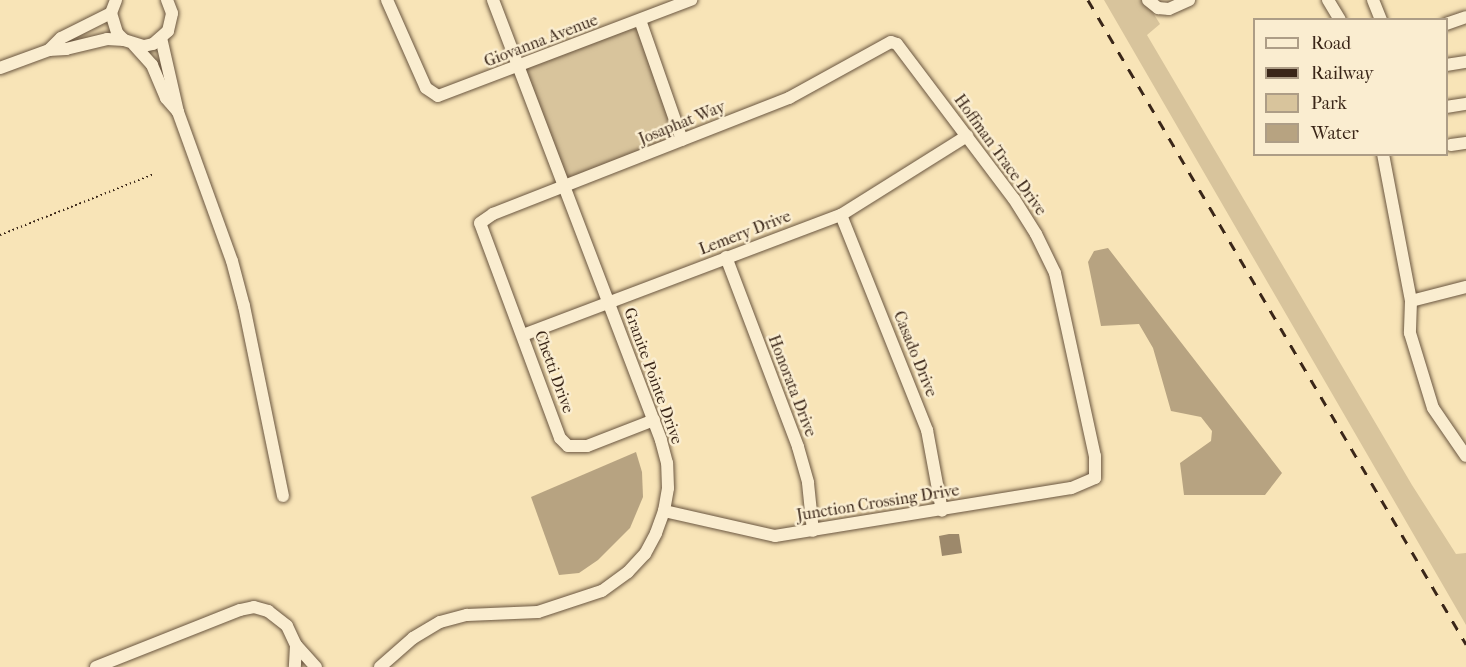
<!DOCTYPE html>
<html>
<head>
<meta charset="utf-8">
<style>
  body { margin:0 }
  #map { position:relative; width:1466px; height:667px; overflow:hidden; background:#f8e4b7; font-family:"IM FELL French Canon",serif }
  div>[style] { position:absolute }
  .green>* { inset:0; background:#d8c49c; transform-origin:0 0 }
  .water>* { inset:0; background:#b7a381 }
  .building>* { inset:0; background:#9d896b }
  .path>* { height:2px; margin-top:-1px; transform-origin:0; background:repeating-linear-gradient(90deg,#3a2618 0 1.5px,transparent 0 4.5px) }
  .roads { filter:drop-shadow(0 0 2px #6a5640) drop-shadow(0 0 2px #6a5640) }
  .minor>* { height:12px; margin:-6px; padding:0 6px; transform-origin:6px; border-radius:6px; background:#faedd0 }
  .rail>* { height:3px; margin-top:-1.5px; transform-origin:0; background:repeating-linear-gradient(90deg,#3a2618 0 10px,transparent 0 20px) }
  span { translate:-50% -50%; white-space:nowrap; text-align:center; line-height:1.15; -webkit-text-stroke:5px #faedd0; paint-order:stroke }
  .street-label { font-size:16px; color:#3a2618 }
  .legend { position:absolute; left:1253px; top:18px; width:195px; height:138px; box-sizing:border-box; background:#faedd0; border:2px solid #ad9d86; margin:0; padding:8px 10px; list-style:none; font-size:18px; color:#3a2618 }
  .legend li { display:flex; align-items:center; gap:12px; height:30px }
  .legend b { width:30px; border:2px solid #ad9d86 }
</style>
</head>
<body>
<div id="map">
  <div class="green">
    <div style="clip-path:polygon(1104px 0,1145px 0,1160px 24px,1147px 35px,1412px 485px,1456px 554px,1466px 553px,1466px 625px)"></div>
    <div style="left:640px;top:20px;width:127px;height:130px;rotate:71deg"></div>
  </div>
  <div class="water">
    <div style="clip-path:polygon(1108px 248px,1282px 473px,1265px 495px,1184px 495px,1180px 463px,1211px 441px,1212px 431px,1201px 417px,1171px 411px,1153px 348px,1139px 324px,1101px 326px,1088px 262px,1094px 251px)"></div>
    <div style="clip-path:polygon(636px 452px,642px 472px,643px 497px,630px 528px,598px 560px,579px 573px,559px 575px,531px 497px)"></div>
  </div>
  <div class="building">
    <div style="clip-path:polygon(949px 534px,959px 534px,962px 553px,942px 556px,939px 536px)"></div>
  </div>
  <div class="path">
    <div style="left:0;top:235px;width:166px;rotate:-21.6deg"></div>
  </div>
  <div class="roads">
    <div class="minor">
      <div style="left:116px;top:0;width:14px;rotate:111deg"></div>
      <div style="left:111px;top:13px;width:21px;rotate:73deg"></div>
      <div style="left:117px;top:33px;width:10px;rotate:45deg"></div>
      <div style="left:124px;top:40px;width:21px;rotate:17deg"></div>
      <div style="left:144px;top:46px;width:9px;rotate:-13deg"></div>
      <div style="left:153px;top:44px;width:20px;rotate:-41deg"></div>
      <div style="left:168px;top:31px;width:18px;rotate:-77deg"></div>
      <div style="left:172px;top:13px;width:14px;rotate:-111deg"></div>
      <div style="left:387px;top:0;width:96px;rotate:66.1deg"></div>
      <div style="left:426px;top:88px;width:14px;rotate:34deg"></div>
      <div style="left:438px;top:96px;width:271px;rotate:-20.8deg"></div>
      <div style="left:1148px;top:0;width:13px;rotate:39deg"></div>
      <div style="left:1158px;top:8px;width:11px;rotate:5deg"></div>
      <div style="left:1169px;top:9px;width:22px;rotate:-24deg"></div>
      <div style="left:1328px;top:0;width:23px;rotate:59deg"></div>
      <div style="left:1373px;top:0;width:22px;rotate:68deg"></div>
      <div style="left:111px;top:13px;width:56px;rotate:153.4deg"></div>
      <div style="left:61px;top:38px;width:17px;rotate:135deg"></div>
      <div style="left:49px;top:50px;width:17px;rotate:-3deg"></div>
      <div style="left:66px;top:49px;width:42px;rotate:-13.7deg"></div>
      <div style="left:107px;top:39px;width:17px;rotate:3deg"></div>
      <div style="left:640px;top:20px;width:127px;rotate:70.7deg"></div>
      <div style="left:1446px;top:24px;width:21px;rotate:-19deg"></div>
      <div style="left:134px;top:45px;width:27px;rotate:48deg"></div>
      <div style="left:152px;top:65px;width:36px;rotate:67deg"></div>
      <div style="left:166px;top:98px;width:18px;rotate:49deg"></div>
      <div style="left:178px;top:112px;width:76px;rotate:-102.9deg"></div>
      <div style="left:1446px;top:65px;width:20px;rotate:-9deg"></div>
      <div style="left:0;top:68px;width:52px;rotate:-20.2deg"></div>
      <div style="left:1446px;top:107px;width:20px;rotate:-9deg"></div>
      <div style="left:178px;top:112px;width:158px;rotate:70.1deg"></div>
      <div style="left:232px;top:261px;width:47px;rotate:75.1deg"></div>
      <div style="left:244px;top:306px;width:194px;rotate:78.4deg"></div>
      <div style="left:1451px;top:145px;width:15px;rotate:-8deg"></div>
      <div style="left:1383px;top:154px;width:150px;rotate:79.2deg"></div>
      <div style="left:1411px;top:301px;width:32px;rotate:92deg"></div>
      <div style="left:1410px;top:333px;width:78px;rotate:73deg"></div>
      <div style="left:1433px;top:408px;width:58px;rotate:55.5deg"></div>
      <div style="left:841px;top:215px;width:232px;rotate:68.2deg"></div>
      <div style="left:927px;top:430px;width:82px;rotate:79.5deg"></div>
      <div style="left:726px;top:257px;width:203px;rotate:69.2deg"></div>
      <div style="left:798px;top:447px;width:37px;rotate:74deg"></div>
      <div style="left:808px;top:483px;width:48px;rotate:84.1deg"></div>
      <div style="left:1411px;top:301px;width:57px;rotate:-14.3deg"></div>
      <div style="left:523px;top:335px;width:340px;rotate:-20.7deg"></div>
      <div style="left:841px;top:215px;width:149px;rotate:-32.1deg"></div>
      <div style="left:654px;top:420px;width:72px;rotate:158.8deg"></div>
      <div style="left:587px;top:446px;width:19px;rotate:180deg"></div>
      <div style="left:568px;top:446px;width:11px;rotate:-135deg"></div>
      <div style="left:560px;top:438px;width:229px;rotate:-110.4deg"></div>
      <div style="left:480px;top:223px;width:16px;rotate:-35deg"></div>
      <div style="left:493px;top:214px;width:318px;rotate:-21.4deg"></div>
      <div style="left:789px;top:98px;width:116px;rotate:-28.8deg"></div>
      <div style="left:891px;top:42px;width:6px;rotate:18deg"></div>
      <div style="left:897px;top:44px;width:194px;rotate:53deg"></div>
      <div style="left:1014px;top:199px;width:41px;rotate:57.8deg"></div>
      <div style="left:1036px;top:234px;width:43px;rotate:64deg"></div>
      <div style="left:1055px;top:273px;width:187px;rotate:77.7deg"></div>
      <div style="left:1095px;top:456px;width:22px;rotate:90deg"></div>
      <div style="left:1095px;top:478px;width:26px;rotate:157deg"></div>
      <div style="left:1071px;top:488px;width:300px;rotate:170.8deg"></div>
      <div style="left:775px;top:536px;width:114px;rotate:-167.3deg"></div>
      <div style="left:296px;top:645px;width:30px;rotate:48deg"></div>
      <div style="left:96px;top:667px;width:155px;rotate:-21.6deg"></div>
      <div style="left:240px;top:610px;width:14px;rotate:-12deg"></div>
      <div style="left:254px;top:607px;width:15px;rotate:16deg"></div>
      <div style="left:268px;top:611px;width:24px;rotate:38deg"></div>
      <div style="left:287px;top:626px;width:21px;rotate:65deg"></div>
      <div style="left:296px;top:645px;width:22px;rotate:93deg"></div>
      <div style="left:380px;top:667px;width:44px;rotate:-41.3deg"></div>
      <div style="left:413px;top:638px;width:31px;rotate:-31deg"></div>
      <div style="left:440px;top:622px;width:28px;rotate:-15deg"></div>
      <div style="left:467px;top:615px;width:71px;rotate:-2.4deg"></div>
      <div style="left:538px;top:612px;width:67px;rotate:-18.2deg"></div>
      <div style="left:602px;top:591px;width:32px;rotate:-36deg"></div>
      <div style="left:628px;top:572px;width:25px;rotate:-47deg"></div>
      <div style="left:645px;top:554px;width:24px;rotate:-62deg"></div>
      <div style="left:656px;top:533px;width:23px;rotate:-70deg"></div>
      <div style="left:664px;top:511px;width:23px;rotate:-80deg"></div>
      <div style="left:668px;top:488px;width:25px;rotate:-92deg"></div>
      <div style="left:667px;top:463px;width:24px;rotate:-105deg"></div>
      <div style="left:661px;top:440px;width:471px;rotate:-110.9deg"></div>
    </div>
  </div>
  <div class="rail">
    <div style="left:1088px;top:0;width:747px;rotate:59.59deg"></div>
  </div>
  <div class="street-label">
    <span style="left:541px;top:41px;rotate:-21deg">Giovanna Avenue</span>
    <span style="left:682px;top:123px;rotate:-22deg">Josaphat Way</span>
    <span style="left:1000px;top:155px;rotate:54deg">Hoffman Trace Drive</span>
    <span style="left:745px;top:233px;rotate:-21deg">Lemery Drive</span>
    <span style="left:915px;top:354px;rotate:68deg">Casado Drive</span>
    <span style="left:554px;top:372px;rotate:70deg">Chetti Drive</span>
    <span style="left:653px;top:376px;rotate:70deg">Granite Pointe Drive</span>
    <span style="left:792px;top:386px;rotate:69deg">Honorata Drive</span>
    <span style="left:878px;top:503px;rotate:-9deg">Junction Crossing Drive</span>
  </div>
  <ul class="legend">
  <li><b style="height:8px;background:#faedd0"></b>Road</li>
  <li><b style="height:8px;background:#3a2618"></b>Railway</li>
  <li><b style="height:16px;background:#d8c49c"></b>Park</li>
  <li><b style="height:16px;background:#b7a381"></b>Water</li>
  </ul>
</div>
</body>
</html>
